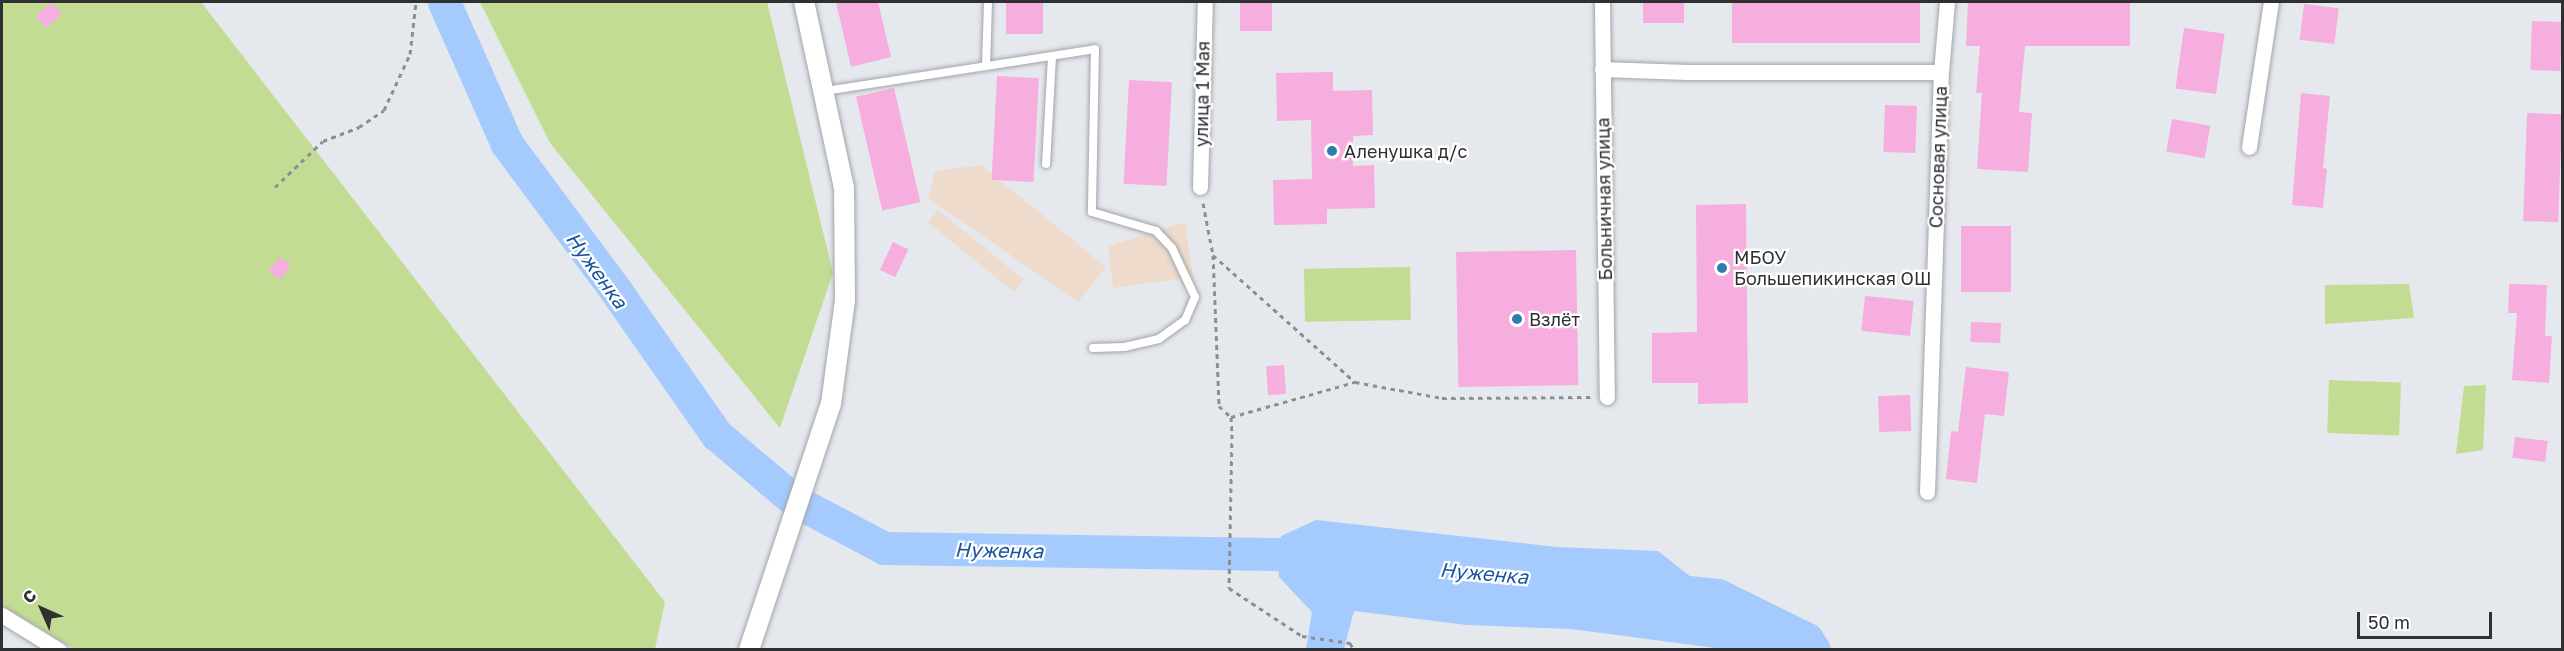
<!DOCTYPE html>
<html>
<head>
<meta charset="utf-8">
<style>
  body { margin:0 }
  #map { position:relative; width:2564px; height:651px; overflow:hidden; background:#e5e9ee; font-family:"Golos Text",sans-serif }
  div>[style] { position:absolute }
  .industrial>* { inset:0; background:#efdbcc; transform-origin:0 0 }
  .green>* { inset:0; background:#c3dc93; transform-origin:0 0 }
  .water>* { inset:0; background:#a5cafd }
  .river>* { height:33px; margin:-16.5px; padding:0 16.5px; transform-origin:16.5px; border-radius:16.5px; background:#a5cafd }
  .building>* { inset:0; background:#f6aede; transform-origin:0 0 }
  .path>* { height:3px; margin-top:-1.5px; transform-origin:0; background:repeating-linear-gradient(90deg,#8c8f92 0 4.5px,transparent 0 9px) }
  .roads { filter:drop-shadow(0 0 2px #a1a5aa) drop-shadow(0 0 2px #a1a5aa) }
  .service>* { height:8px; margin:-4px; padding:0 4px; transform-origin:4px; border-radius:4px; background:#fff }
  .minor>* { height:15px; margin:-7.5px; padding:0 7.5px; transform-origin:7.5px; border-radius:7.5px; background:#fff }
  .tertiary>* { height:20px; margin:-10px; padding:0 10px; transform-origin:10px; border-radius:10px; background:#fff }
  .dots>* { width:16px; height:16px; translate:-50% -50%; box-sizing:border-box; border:3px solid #fff; border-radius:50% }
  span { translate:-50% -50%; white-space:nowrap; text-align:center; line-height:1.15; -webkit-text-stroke:4.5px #fff; paint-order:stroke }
  .street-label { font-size:18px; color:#2e3032 }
  .poi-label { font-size:18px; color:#2e3032 }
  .left { translate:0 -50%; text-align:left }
  .water-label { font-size:20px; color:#1c549e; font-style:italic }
  .frame { position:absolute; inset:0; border:3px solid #2e3032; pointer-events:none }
  .north { position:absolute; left:12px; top:579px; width:60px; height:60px; -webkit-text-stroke:4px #fff; paint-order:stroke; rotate:315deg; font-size:16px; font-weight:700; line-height:24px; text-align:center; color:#2e3032 }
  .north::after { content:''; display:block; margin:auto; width:21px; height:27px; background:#2e3032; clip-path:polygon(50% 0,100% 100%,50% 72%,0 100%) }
  .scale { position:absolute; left:2357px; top:612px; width:135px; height:27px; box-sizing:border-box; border:3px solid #2e3032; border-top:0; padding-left:8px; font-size:18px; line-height:21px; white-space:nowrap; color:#2e3032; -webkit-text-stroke:4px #fff; paint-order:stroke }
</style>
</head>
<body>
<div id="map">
  <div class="industrial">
    <div style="clip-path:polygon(981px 165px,1106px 267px,1078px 302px,928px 198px,935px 171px)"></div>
    <div style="left:938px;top:210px;width:111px;height:16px;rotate:39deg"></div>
    <div style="clip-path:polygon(1185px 222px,1193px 277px,1113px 288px,1108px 246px)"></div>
  </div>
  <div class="green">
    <div style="clip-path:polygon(2px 2px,201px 2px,665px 602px,655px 649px,74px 649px,2px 606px)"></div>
    <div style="clip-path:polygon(480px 2px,767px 2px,833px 273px,780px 428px,550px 143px)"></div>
    <div style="left:1410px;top:267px;width:53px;height:106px;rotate:89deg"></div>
    <div style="clip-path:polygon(2409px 284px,2414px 318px,2325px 324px,2325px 285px)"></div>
    <div style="left:2329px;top:380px;width:72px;height:53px;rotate:2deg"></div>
    <div style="clip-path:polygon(2486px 385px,2483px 450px,2456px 454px,2464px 386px)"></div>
  </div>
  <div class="water">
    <div style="clip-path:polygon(1316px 520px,1557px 547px,1658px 551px,1733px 610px,1800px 644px,1804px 649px,1723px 649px,1571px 629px,1467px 625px,1354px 611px,1344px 649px,1306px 649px,1312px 612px,1279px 577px,1278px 554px,1281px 536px)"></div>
  </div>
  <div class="river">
    <div style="left:444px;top:2px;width:155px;rotate:66.1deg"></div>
    <div style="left:507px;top:144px;width:183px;rotate:53.4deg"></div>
    <div style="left:616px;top:291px;width:176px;rotate:55deg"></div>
    <div style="left:717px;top:435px;width:102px;rotate:40.2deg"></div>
    <div style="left:795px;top:501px;width:101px;rotate:27.8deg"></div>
    <div style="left:884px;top:548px;width:394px;rotate:0.9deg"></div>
    <div style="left:1278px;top:554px;width:44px;rotate:5.2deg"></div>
    <div style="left:1669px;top:590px;width:49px;rotate:5.8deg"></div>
    <div style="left:1718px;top:595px;width:99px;rotate:26.3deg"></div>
    <div style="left:1807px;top:639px;width:13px;rotate:58deg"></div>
  </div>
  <div class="building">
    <div style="left:51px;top:2px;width:16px;height:21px;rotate:47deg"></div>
    <div style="clip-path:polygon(836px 2px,878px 2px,891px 57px,851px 67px)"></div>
    <div style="left:1006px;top:2px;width:37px;height:32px"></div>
    <div style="left:1240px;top:2px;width:32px;height:29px"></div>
    <div style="left:1643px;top:2px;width:41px;height:21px"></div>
    <div style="left:1732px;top:2px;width:188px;height:41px"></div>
    <div style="clip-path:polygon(1968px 2px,2130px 2px,2130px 46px,2025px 46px,2019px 112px,2032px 113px,2028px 172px,1977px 169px,1982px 93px,1976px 93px,1980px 46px,1966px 46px)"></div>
    <div style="left:2304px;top:4px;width:35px;height:36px;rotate:7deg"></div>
    <div style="left:2532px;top:21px;width:30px;height:49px;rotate:2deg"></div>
    <div style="left:2184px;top:28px;width:41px;height:61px;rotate:8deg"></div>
    <div style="clip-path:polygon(1333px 72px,1333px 91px,1372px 90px,1373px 135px,1353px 136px,1353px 166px,1374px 165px,1375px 208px,1327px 209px,1327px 224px,1274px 225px,1273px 180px,1312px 179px,1311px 120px,1277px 121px,1276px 73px)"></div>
    <div style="left:997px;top:76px;width:42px;height:104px;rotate:3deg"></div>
    <div style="left:1129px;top:80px;width:43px;height:104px;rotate:3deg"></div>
    <div style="left:894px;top:88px;width:117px;height:39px;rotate:77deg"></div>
    <div style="clip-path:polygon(2301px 93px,2330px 96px,2323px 168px,2327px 169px,2323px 208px,2292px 205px)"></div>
    <div style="left:1885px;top:105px;width:32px;height:47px;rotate:2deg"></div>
    <div style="left:2527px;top:113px;width:35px;height:108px;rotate:2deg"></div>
    <div style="left:2172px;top:119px;width:39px;height:33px;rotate:10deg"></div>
    <div style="clip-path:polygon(1746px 204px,1748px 403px,1698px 404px,1698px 383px,1652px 383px,1652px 333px,1697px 332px,1696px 205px)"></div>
    <div style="left:1961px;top:226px;width:50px;height:66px"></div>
    <div style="left:893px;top:242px;width:17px;height:31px;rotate:25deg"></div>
    <div style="left:1576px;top:250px;width:135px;height:120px;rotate:89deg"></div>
    <div style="left:280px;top:257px;width:14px;height:18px;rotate:39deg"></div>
    <div style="clip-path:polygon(2509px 284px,2547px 285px,2545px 336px,2552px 336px,2549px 383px,2512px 380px,2517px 313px,2508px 313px)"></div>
    <div style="left:1865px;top:296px;width:49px;height:35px;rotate:6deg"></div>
    <div style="left:1971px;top:322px;width:30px;height:20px;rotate:2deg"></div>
    <div style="left:1284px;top:365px;width:29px;height:18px;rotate:86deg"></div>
    <div style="clip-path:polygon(1966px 367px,2009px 372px,2004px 416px,1985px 414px,1977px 483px,1946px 479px,1951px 431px,1958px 432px)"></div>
    <div style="left:1910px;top:395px;width:36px;height:32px;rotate:88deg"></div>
    <div style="left:2515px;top:437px;width:33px;height:21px;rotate:7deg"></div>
  </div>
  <div class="path">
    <div style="left:275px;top:187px;width:66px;rotate:-43.8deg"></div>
    <div style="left:323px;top:141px;width:39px;rotate:-21deg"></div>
    <div style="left:359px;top:127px;width:30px;rotate:-34deg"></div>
    <div style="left:384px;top:110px;width:62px;rotate:-65.1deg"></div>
    <div style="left:410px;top:54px;width:52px;rotate:-83.4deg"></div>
    <div style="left:1203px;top:203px;width:53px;rotate:79.1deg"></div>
    <div style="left:1213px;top:255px;width:151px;rotate:87.7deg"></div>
    <div style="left:1219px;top:406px;width:16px;rotate:43deg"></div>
    <div style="left:1231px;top:417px;width:17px;rotate:87deg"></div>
    <div style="left:1232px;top:434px;width:154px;rotate:91.1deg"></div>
    <div style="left:1229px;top:588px;width:87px;rotate:33.3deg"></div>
    <div style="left:1302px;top:636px;width:49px;rotate:8.3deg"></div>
    <div style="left:1350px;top:643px;width:8px;rotate:60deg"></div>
    <div style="left:1213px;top:255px;width:191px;rotate:41.8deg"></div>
    <div style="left:1231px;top:417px;width:129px;rotate:-15.8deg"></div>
    <div style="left:1355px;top:382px;width:88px;rotate:10.4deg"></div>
    <div style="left:1442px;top:398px;width:150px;rotate:-0.4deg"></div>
  </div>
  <div class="roads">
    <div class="service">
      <div style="left:986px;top:66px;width:64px;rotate:-88.2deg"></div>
      <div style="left:825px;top:91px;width:273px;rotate:-8.8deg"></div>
      <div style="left:1095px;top:49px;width:163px;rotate:91.1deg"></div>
      <div style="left:1092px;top:212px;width:67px;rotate:16.5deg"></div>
      <div style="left:1156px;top:231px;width:23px;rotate:47deg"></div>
      <div style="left:1172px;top:248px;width:54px;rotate:64.9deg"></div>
      <div style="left:1195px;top:297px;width:25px;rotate:113deg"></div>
      <div style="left:1185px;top:320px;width:32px;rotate:144deg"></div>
      <div style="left:1159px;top:339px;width:35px;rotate:167deg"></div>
      <div style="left:1125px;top:347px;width:32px;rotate:178deg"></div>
      <div style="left:1046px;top:164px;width:108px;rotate:-86.8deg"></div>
    </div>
    <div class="minor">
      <div style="left:1602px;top:2px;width:395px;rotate:89.3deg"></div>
      <div style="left:1602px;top:69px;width:85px;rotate:2deg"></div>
      <div style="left:1687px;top:72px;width:254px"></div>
      <div style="left:2249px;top:147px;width:147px;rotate:-81.4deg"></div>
      <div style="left:1200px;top:187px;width:185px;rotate:-88.5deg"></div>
      <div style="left:1927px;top:492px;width:420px;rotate:-88.1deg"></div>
      <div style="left:1941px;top:72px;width:70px;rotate:-85.1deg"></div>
      <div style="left:2px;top:615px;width:67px;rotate:31.6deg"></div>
    </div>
    <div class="tertiary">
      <div style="left:749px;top:650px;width:259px;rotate:-71.6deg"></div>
      <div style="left:831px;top:404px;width:105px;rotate:-82.3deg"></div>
      <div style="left:845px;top:300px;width:112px;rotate:-90.5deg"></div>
      <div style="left:844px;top:188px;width:190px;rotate:-102.1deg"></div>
    </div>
  </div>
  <div class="dots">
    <div style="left:1332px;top:151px;background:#2f7daf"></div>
    <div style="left:1722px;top:268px;background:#2f7daf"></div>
    <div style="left:1517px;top:319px;background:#2f7daf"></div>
  </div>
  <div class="street-label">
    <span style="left:1202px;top:94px;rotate:-89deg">улица 1 Мая</span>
    <span style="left:1938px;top:157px;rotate:-88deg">Сосновая улица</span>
    <span style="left:1604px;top:199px;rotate:-91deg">Больничная улица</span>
  </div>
  <div class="poi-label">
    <span class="left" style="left:1344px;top:151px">Аленушка д/с</span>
    <span class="left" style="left:1734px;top:268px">МБОУ<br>Большепикинская ОШ</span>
    <span class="left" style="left:1529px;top:319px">Взлёт</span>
  </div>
  <div class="water-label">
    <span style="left:597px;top:270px;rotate:54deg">Нуженка</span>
    <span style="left:999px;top:550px;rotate:1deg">Нуженка</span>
    <span style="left:1484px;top:573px;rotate:5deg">Нуженка</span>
  </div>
  <div class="frame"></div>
  <div class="north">С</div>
  <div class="scale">50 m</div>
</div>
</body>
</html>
